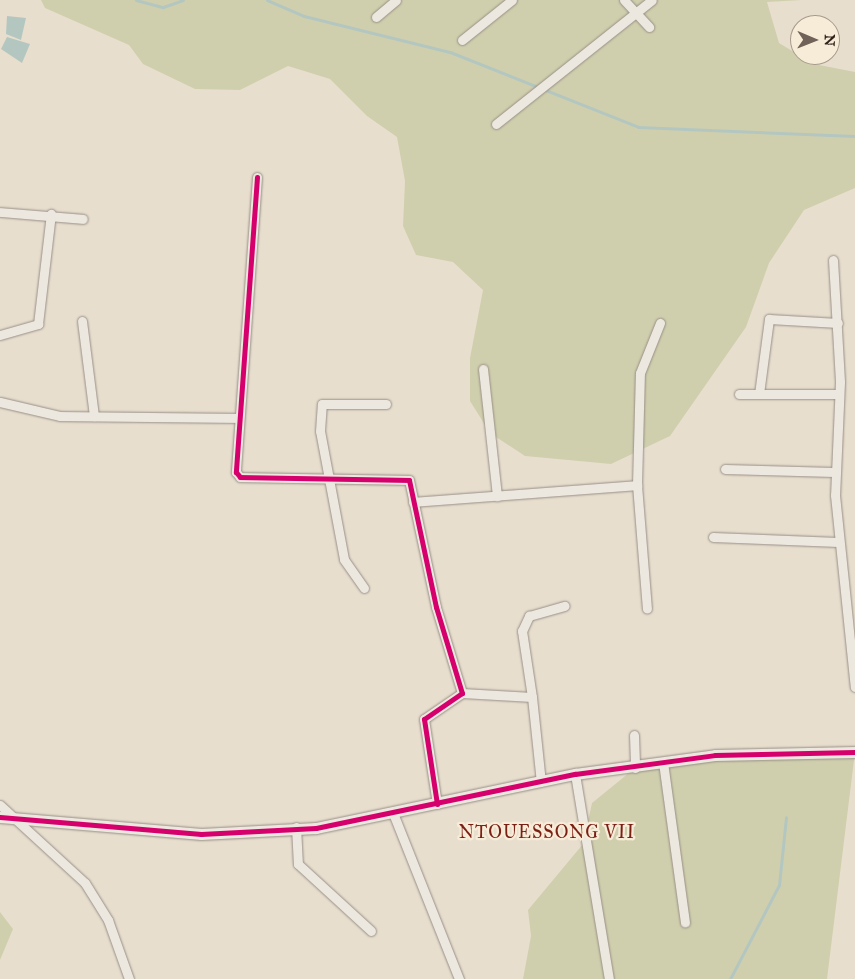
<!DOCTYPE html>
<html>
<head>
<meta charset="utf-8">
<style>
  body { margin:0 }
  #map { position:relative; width:855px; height:979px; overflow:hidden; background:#e8dece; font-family:"IM FELL Great Primer",serif }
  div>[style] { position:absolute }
  .green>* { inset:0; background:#d0cfad }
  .water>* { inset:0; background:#b3c7c0 }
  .stream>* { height:3px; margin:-1.5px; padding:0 1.5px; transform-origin:1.5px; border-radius:1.5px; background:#b3c7c0 }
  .roads { filter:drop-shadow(0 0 1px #989087) drop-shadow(0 0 1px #989087) }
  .street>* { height:9px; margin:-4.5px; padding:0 4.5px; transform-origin:4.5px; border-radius:4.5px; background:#ece7df }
  .secondary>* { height:11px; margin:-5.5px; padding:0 5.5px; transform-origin:5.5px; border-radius:5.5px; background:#ece7df }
  .cycleway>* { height:5px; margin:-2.5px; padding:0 2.5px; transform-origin:2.5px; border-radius:2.5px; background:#d6006c }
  span { translate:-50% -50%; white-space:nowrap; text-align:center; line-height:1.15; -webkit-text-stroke:4.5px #f7ecd8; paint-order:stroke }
  .quarter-label { font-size:18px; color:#7a1f14; letter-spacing:1px }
  .north { position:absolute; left:790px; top:15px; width:50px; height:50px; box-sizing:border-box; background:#f7ecd8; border:1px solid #a79a8c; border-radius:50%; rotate:91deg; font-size:14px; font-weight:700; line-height:20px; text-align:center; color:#2f2019 }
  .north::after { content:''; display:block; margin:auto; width:18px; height:22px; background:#706258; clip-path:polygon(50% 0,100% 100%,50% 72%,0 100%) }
</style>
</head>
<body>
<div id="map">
  <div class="green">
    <div style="clip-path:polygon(41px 0,802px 0,767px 2px,779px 43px,814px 64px,855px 72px,855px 188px,804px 210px,769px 263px,746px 327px,670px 436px,611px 464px,525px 456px,490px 433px,470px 401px,470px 358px,483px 290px,453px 262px,416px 255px,403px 226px,405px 181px,397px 137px,367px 116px,330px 79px,288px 66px,240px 90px,195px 89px,143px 64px,129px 45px,45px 8px)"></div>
    <div style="clip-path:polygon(855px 752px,827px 979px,523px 979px,531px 936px,528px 910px,583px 844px,592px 803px,635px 768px,663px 762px)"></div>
    <div style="clip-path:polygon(0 912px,13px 929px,0 960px)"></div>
  </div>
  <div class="water">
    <div style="clip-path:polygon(7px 16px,26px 18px,21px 40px,6px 34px)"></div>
    <div style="clip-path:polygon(7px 37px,30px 44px,22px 63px,1px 49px)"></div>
  </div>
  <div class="stream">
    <div style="left:136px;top:0;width:28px;rotate:15deg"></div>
    <div style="left:163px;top:7px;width:21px;rotate:-19deg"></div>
    <div style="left:267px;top:0;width:40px;rotate:23.4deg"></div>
    <div style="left:304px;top:16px;width:150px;rotate:13.9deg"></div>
    <div style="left:450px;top:52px;width:202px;rotate:21.7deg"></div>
    <div style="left:638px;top:127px;width:217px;rotate:2.4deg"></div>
    <div style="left:730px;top:979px;width:106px;rotate:-62.5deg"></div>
    <div style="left:779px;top:885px;width:68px;rotate:-84.1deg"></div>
  </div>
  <div class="roads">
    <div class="street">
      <div style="left:624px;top:0;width:37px;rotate:47deg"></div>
      <div style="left:376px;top:17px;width:26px;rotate:-40deg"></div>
      <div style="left:462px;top:40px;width:64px;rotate:-38.7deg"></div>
      <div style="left:496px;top:124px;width:199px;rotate:-38.5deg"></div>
      <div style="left:257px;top:177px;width:296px;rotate:94.1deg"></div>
      <div style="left:236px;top:472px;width:6px;rotate:51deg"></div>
      <div style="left:240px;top:477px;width:169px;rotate:1deg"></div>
      <div style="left:409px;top:480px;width:130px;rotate:78deg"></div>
      <div style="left:436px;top:607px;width:90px;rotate:73.2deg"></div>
      <div style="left:462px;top:693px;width:46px;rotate:145.6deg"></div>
      <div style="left:424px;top:719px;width:86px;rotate:81.3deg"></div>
      <div style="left:0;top:212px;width:83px;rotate:4.8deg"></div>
      <div style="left:833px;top:260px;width:122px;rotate:86.7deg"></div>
      <div style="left:840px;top:382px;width:113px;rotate:92.5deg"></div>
      <div style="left:835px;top:495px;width:193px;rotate:84.1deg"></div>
      <div style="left:82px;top:321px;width:96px;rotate:82.8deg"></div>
      <div style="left:0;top:335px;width:40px;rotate:-16deg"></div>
      <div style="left:38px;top:324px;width:111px;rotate:-83.3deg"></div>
      <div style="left:483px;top:369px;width:128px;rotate:83.7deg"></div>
      <div style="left:739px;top:394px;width:100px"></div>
      <div style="left:759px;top:394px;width:76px;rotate:-82.4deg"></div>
      <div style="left:769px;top:319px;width:69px;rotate:3.3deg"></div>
      <div style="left:0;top:402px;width:62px;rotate:13.1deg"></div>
      <div style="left:60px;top:416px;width:179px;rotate:0.6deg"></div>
      <div style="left:725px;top:469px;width:109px;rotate:1.6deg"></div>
      <div style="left:637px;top:485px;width:124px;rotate:85.4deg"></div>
      <div style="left:413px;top:502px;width:225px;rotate:-4.3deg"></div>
      <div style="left:637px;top:485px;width:112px;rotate:-88.5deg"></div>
      <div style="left:640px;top:373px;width:54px;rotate:-68.2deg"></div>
      <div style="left:713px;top:537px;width:125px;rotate:2.3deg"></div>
      <div style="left:364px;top:588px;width:35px;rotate:-125deg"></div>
      <div style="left:344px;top:559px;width:130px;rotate:-100.6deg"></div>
      <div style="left:320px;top:431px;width:27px;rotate:-86deg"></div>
      <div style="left:322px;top:404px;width:64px"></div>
      <div style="left:462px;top:693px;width:70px;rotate:3.3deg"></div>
      <div style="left:532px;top:697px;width:85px;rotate:84deg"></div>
      <div style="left:532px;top:697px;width:67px;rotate:-98.6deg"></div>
      <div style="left:522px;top:631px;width:17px;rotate:-65deg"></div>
      <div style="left:529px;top:616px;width:37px;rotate:-16deg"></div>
      <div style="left:634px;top:735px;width:33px;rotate:88deg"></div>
      <div style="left:663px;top:762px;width:162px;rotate:82.2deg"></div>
      <div style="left:575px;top:774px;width:208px;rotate:80.6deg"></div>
      <div style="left:0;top:805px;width:115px;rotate:42.5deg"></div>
      <div style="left:85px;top:883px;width:44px;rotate:58.1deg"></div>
      <div style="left:108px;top:920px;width:63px;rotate:70.4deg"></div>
      <div style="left:393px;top:813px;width:179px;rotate:68.3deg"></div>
      <div style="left:296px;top:827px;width:37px;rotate:87deg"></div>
      <div style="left:298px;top:864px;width:99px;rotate:42.5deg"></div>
    </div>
    <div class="secondary">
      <div style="left:0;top:817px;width:202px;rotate:4.8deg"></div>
      <div style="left:201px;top:834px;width:115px;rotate:-3deg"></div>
      <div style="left:316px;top:828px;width:265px;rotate:-11.8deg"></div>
      <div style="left:575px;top:774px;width:141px;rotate:-7.7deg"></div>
      <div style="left:715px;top:755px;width:140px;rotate:-1.2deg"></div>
    </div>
  </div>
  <div class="cycleway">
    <div style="left:257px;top:177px;width:296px;rotate:94.1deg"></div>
    <div style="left:236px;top:472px;width:6px;rotate:51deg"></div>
    <div style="left:240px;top:477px;width:169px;rotate:1deg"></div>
    <div style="left:409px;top:480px;width:130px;rotate:78deg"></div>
    <div style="left:436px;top:607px;width:90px;rotate:73.2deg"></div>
    <div style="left:462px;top:693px;width:46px;rotate:145.6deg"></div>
    <div style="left:424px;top:719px;width:86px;rotate:81.3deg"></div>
    <div style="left:0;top:817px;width:202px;rotate:4.8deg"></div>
    <div style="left:201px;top:834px;width:115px;rotate:-3deg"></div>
    <div style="left:316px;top:828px;width:265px;rotate:-11.8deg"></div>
    <div style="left:575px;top:774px;width:141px;rotate:-7.7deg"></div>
    <div style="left:715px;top:755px;width:140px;rotate:-1.2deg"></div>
  </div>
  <div class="quarter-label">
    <span style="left:547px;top:832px">NTOUESSONG VII</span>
  </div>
  <div class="north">N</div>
</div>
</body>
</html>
